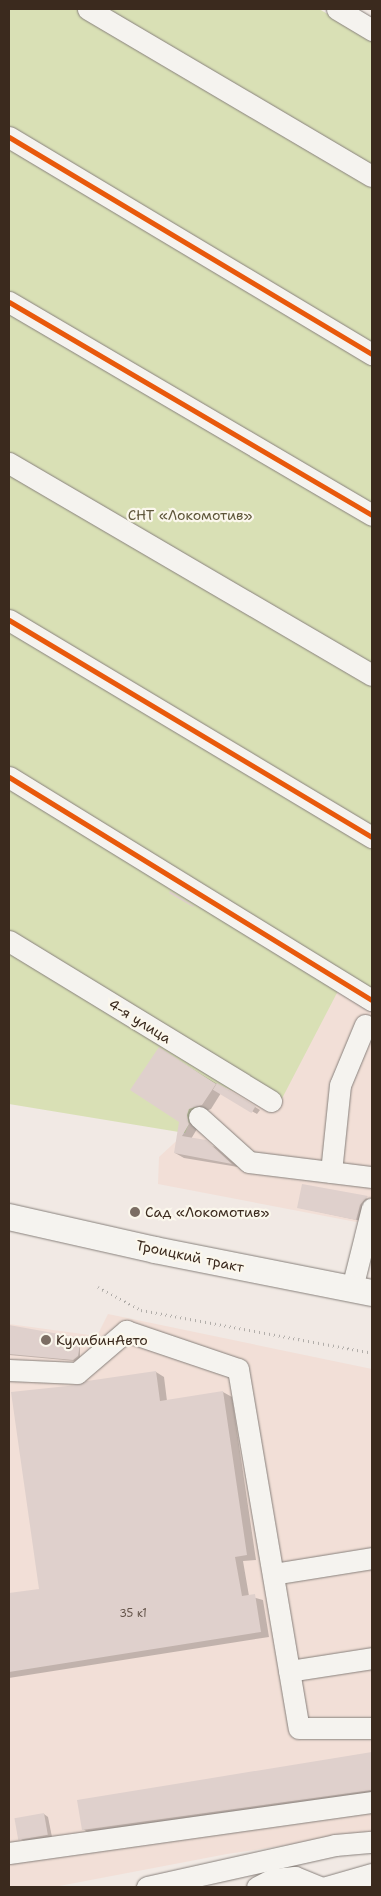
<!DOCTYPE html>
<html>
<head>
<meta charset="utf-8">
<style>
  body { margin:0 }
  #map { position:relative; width:381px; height:1896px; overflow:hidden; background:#f1e9e4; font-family:"Shantell Sans",sans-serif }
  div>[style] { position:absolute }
  .built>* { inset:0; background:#f2dfd7 }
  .green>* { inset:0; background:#d9e0b5 }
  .shadow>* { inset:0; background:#0003; transform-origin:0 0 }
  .building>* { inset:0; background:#dfd0cc; transform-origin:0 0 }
  .path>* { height:2.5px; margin-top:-1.25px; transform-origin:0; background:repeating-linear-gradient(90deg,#b2aeaa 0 1px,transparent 0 5px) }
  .roads { filter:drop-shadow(0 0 1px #88817c) drop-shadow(0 0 1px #88817c) }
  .minor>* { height:21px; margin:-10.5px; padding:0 10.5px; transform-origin:10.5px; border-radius:10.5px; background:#f5f3ef }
  .major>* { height:26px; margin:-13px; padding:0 13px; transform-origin:13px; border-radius:13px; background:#f5f3ef }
  .cycleway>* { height:5px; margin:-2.5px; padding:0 2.5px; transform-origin:2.5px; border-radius:2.5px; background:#e8590c }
  .dots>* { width:14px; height:14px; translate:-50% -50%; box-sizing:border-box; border:2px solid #fbf7ec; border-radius:50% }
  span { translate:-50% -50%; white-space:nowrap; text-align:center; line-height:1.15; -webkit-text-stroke:4.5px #fbf7ec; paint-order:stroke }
  .number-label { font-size:11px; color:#64544a }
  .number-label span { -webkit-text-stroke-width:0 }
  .park-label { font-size:14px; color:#5e563a }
  .street-label { font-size:14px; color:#3b2a1e }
  .poi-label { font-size:14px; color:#3b2a1e }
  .left { translate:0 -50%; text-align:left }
  .frame { position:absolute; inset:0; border:10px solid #3b2a1e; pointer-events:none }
</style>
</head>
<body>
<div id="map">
  <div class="built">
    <div style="clip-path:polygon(338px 991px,372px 1010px,372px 1225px,158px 1184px,159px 1157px,185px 1133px,208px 1080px)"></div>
    <div style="clip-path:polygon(108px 1314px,372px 1369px,372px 1833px,227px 1854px,54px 1887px,9px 1887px,9px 1324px,97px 1336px)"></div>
  </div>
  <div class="green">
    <div style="clip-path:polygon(9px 9px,319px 9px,372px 40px,372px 1010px,338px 991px,276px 1110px,208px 1080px,185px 1133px,9px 1104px)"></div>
  </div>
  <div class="shadow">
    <div style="clip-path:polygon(168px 1054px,260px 1110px,257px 1114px,221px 1093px,211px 1109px,198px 1114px,197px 1129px,191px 1139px,215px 1147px,238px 1167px,184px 1158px,175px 1153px,180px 1122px)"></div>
    <div style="left:303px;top:1185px;width:71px;height:23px;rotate:12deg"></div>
    <div style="clip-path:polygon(9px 1326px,80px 1339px,80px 1357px,75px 1361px,9px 1355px)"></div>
    <div style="clip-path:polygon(156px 1372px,164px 1377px,167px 1401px,223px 1392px,232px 1397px,256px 1560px,243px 1561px,249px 1596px,263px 1600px,269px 1637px,9px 1678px,9px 1595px,40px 1590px,77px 1387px)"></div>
    <div style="clip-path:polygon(372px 1753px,372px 1795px,92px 1835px,83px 1829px,79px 1801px)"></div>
    <div style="clip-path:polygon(44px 1814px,48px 1817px,52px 1837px,24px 1841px,19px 1838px)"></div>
  </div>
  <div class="building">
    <div style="clip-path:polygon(170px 891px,194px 906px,193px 907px,169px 893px)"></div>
    <div style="clip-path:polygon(159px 1047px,216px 1084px,202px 1105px,189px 1109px,187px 1115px,189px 1124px,182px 1136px,206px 1140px,232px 1164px,174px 1153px,179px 1122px,130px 1090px)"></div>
    <div style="left:217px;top:1083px;width:45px;height:8px;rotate:31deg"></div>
    <div style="clip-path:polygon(302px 1184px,368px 1196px,360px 1205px,356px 1220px,297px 1208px)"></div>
    <div style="clip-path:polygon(9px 1325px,81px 1338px,78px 1356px,73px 1360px,9px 1354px)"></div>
    <div style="clip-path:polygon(156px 1371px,160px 1401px,223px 1391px,247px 1555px,235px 1557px,242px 1596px,255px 1594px,261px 1632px,9px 1672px,9px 1593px,39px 1589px,11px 1392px,77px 1385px,87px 1381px)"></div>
    <div style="clip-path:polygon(372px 1752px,372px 1790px,82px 1830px,77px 1800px)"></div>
    <div style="left:44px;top:1813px;width:22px;height:30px;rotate:80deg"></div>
  </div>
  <div class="path">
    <div style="left:98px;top:1287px;width:49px;rotate:28.1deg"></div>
    <div style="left:141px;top:1310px;width:235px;rotate:10.5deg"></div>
  </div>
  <div class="roads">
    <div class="minor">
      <div style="left:88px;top:9px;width:329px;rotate:30.5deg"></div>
      <div style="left:337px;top:9px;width:41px;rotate:31deg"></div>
      <div style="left:9px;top:137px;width:423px;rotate:30.9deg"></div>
      <div style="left:9px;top:302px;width:421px;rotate:30.4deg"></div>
      <div style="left:9px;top:463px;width:420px;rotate:30.3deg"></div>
      <div style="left:9px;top:620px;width:423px;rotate:30.9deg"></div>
      <div style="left:9px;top:777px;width:426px;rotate:31.6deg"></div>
      <div style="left:9px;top:941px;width:307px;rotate:31.4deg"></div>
      <div style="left:199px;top:1117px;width:67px;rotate:42deg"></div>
      <div style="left:249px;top:1162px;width:124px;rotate:7deg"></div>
      <div style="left:331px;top:1172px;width:87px;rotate:-84.1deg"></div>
      <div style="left:340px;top:1085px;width:65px;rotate:-67.4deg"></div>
      <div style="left:352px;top:1288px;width:82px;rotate:-76deg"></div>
      <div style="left:9px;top:1370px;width:68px;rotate:2.5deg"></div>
      <div style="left:77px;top:1373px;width:65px;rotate:-40.6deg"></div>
      <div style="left:126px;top:1331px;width:118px;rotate:18.7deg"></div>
      <div style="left:238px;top:1369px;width:364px;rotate:80.4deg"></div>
      <div style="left:299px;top:1728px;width:73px"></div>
      <div style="left:273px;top:1574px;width:100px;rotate:-9.2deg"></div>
      <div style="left:289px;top:1671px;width:84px;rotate:-8.9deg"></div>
      <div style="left:9px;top:1853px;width:367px;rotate:-8deg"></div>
      <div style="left:147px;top:1887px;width:193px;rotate:-12.6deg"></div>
      <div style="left:335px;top:1845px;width:37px;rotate:-5deg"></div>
      <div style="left:257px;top:1887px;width:18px;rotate:-27deg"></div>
      <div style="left:273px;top:1879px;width:22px;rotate:-5deg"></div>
      <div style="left:295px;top:1877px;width:27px;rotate:22deg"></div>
      <div style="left:326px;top:1887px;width:48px;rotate:-15.8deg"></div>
    </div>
    <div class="major">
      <div style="left:9px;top:1217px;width:150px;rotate:12.7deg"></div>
      <div style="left:155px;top:1250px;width:221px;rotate:11.2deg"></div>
    </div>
  </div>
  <div class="cycleway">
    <div style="left:9px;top:137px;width:423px;rotate:30.9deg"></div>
    <div style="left:9px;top:302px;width:421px;rotate:30.4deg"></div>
    <div style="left:9px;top:620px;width:423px;rotate:30.9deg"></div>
    <div style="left:9px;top:777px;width:426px;rotate:31.6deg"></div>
  </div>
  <div class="dots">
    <div style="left:135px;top:1212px;background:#7b6d63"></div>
    <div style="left:46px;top:1340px;background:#7b6d63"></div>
  </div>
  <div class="number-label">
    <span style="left:133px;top:1614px">35 к1</span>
  </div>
  <div class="park-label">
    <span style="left:190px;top:515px">СНТ «Локомотив»</span>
  </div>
  <div class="street-label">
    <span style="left:140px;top:1021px;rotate:32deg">4-я улица</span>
    <span style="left:190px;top:1256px;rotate:12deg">Троицкий тракт</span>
  </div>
  <div class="poi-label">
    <span class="left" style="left:145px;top:1212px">Сад «Локомотив»</span>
    <span class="left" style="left:56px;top:1340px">КулибинАвто</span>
  </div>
  <div class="frame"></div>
</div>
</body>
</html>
